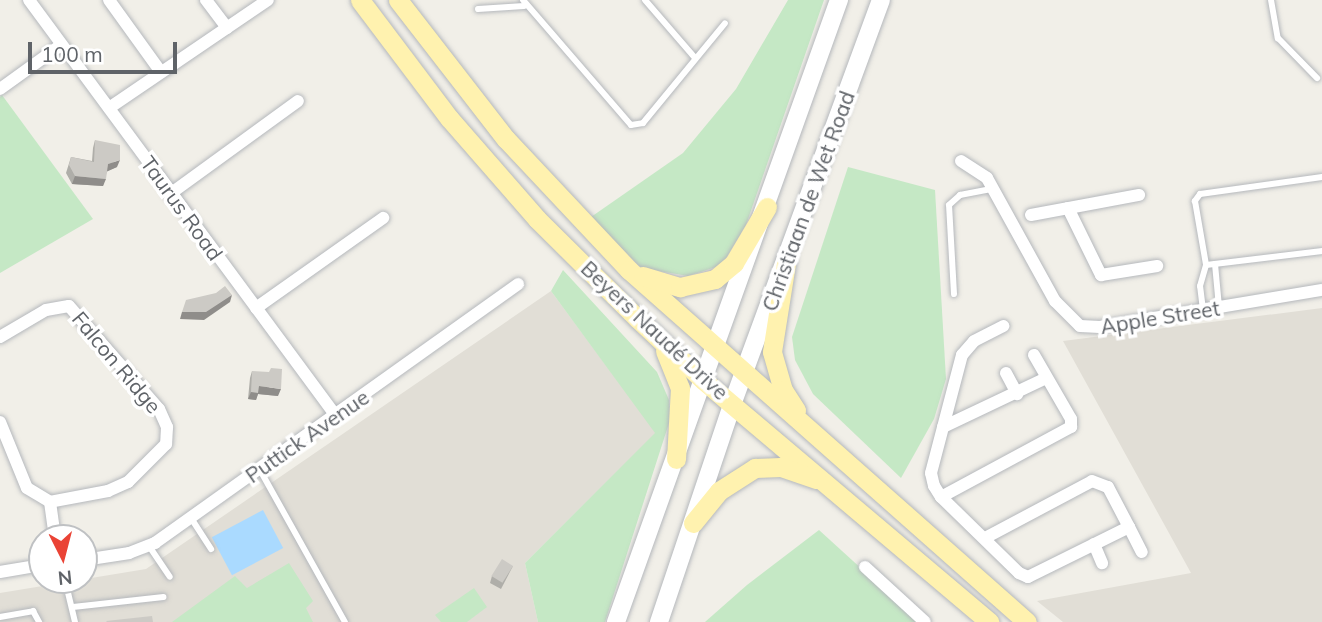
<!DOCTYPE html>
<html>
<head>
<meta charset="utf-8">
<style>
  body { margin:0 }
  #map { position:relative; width:1322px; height:622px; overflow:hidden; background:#f1efe8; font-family:Mulish,sans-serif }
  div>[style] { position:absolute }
  .education>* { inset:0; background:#e1ded6 }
  .green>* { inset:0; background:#c5e8c5 }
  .water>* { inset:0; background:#aadaff; transform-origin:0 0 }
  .roads { filter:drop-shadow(0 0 2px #b5b8bc) drop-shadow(0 0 2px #b5b8bc) }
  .lane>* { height:6px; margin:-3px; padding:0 3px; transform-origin:3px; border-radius:3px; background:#fff }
  .street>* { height:12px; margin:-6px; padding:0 6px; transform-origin:6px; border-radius:6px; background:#fff }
  .secondary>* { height:18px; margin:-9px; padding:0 9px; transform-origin:9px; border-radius:9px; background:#fff }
  .primary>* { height:19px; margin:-9.5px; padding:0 9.5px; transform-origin:9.5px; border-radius:9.5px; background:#fff2af }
  .wall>* { inset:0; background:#afaea9 }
  .shaded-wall>* { inset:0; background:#8f8d8a }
  .building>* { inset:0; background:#cccac5; transform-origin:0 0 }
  span { translate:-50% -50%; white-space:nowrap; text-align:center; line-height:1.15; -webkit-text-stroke:7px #fff; paint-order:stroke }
  .street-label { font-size:21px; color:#5f6368 }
  .north { position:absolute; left:28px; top:524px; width:70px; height:70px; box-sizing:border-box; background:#fff; border:2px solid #bfc1c3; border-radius:50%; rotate:174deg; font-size:19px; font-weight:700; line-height:28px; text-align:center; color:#5f6368 }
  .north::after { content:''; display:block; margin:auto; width:24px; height:32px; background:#ea4335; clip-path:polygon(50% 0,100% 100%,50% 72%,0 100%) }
  .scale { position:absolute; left:28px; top:42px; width:149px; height:32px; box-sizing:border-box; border:4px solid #5f6368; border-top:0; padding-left:9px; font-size:21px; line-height:24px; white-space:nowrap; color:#5f6368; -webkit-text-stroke:5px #fff; paint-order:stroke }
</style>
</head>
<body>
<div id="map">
  <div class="education">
    <div style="clip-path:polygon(551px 291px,656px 433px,525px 563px,538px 622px,0 622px,0 593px,146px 569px)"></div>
    <div style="clip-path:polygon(1322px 308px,1322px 622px,1063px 622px,1037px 601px,1191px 573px,1063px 341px)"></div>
  </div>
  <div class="green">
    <div style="clip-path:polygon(788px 0,824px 0,746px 225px,722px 265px,688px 276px,641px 268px,591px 217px,683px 153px,736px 89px)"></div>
    <div style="clip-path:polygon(2px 95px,93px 219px,0 273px,0 97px)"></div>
    <div style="clip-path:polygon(848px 167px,935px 190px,946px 379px,934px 419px,901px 478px,813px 394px,795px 360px,792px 337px)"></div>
    <div style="clip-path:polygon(563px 270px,657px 372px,669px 400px,670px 420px,605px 622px,538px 622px,525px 563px,655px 433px,551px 291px)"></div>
    <div style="clip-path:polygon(819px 530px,920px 622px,705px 622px,747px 585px)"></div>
    <div style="clip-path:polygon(289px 563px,313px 601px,306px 608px,313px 622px,172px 622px,235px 576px,247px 588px)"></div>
    <div style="clip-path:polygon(474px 588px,487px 607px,467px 622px,441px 622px,435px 615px)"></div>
  </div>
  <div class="water">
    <div style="left:263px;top:510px;width:43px;height:58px;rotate:62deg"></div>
  </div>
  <div class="roads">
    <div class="lane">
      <div style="left:523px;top:0;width:165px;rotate:49.2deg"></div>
      <div style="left:631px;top:125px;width:12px;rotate:-9deg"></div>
      <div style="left:643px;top:123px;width:129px;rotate:-50.6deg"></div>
      <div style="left:645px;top:0;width:77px;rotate:49.2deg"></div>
      <div style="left:1271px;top:0;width:39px;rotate:80deg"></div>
      <div style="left:1278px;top:38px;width:56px;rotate:45.7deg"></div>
      <div style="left:478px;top:9px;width:46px;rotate:-3.7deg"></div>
      <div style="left:1322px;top:177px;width:123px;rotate:172.1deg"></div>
      <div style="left:1200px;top:194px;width:9px;rotate:126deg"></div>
      <div style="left:1195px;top:201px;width:65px;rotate:80.2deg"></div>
      <div style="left:1206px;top:265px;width:117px;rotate:-6.9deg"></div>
      <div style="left:1215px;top:264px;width:43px;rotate:84.7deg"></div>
      <div style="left:954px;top:294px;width:89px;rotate:-93.2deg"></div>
      <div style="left:949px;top:205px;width:15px;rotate:-42deg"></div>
      <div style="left:960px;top:195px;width:33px;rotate:-11deg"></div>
      <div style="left:1203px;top:310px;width:24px;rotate:-97deg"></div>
      <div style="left:1200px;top:286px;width:22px;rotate:-74deg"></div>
      <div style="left:260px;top:470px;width:174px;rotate:60.8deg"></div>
      <div style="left:191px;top:518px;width:37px;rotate:57deg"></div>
      <div style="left:149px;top:546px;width:37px;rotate:56deg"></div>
      <div style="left:65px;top:580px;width:43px;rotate:76.6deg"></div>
      <div style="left:73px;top:607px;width:91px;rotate:-6.3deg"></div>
      <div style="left:0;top:617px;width:34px;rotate:-10deg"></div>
      <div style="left:33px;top:611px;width:13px;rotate:61deg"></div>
    </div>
    <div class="street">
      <div style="left:29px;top:0;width:517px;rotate:53.57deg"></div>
      <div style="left:109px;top:0;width:89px;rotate:54.2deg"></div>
      <div style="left:206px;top:0;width:35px;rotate:53deg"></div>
      <div style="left:0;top:89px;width:75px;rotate:-35.8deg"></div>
      <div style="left:109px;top:108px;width:192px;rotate:-34.2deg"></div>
      <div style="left:961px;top:161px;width:31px;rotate:33deg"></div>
      <div style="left:987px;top:178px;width:141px;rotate:61.1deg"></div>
      <div style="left:1055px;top:301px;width:35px;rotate:45deg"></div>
      <div style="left:1080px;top:326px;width:20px;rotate:3deg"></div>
      <div style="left:1100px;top:327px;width:225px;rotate:-9.5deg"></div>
      <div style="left:170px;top:194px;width:158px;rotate:-36deg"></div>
      <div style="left:1068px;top:208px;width:75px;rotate:63.8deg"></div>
      <div style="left:1101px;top:275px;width:57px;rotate:-9.1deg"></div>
      <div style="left:1031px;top:215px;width:110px;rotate:-10.5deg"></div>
      <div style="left:256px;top:308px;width:156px;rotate:-35.3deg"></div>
      <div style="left:0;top:337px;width:53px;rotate:-30.4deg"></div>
      <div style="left:46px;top:310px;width:23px;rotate:-10deg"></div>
      <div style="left:69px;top:306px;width:137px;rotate:48.9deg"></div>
      <div style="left:159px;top:409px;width:20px;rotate:66deg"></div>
      <div style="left:167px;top:427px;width:17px;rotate:93deg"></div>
      <div style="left:166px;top:444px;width:54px;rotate:135deg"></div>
      <div style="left:128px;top:482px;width:22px;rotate:156deg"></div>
      <div style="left:108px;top:491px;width:59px;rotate:169.3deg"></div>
      <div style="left:1006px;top:373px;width:24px;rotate:62deg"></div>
      <div style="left:0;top:422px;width:71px;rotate:67.8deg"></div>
      <div style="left:27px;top:488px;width:27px;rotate:31deg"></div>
      <div style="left:50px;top:502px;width:36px;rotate:82deg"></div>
      <div style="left:943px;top:427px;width:114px;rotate:-25.4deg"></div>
      <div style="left:941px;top:497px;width:148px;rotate:-28.3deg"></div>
      <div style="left:1071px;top:427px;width:8px;rotate:-90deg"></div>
      <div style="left:1071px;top:419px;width:74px;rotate:-120deg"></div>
      <div style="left:1129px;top:527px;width:28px;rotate:63deg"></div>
      <div style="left:985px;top:538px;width:121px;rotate:-28deg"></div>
      <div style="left:1092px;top:481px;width:17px;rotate:21deg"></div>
      <div style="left:1108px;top:487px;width:45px;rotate:62.3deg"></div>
      <div style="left:1129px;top:527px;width:113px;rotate:153.7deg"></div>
      <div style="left:1028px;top:577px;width:10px;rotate:-156deg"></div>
      <div style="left:1019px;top:573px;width:109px;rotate:-135.7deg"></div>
      <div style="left:941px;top:497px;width:13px;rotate:-122deg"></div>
      <div style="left:934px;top:486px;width:13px;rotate:-103deg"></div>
      <div style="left:931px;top:473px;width:122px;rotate:-75.3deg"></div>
      <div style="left:962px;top:355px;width:18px;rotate:-49deg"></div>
      <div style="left:974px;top:341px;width:33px;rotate:-27deg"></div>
      <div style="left:1094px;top:544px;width:21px;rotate:67deg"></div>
      <div style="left:84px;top:560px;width:46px;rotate:-8.8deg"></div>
      <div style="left:129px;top:553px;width:28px;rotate:-21deg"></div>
      <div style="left:155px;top:543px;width:446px;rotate:-35.5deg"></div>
      <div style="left:865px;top:567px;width:81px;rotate:42.5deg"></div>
      <div style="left:0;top:572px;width:43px;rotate:-9.5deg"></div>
    </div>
    <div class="secondary">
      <div style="left:616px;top:622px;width:661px;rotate:-70.28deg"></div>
      <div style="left:659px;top:622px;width:232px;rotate:-71.4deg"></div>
      <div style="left:733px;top:402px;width:428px;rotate:-69.8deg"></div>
    </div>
    <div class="primary">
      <div style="left:360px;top:0;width:148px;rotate:53deg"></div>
      <div style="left:449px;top:118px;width:134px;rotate:48.9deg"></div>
      <div style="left:537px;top:219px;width:142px;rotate:44.7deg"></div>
      <div style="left:638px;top:319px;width:89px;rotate:43.2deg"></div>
      <div style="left:703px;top:380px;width:375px;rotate:40.2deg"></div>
      <div style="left:398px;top:0;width:176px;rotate:52.2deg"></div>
      <div style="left:506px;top:139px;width:180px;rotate:46.8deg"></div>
      <div style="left:629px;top:270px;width:531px;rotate:41.49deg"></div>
      <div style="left:787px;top:257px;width:96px;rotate:99deg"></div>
      <div style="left:772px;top:352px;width:40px;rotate:74deg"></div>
      <div style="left:783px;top:390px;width:24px;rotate:57deg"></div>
      <div style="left:643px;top:276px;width:39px;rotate:17deg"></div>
      <div style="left:680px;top:287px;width:36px;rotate:-13deg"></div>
      <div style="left:715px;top:279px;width:25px;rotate:-40deg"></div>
      <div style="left:734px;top:263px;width:65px;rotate:-59.5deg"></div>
      <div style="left:665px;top:351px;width:40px;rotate:68deg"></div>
      <div style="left:680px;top:388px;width:71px;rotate:93.2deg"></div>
      <div style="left:693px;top:523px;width:41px;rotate:-50.9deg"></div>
      <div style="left:719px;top:491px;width:43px;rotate:-32.6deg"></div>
      <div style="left:755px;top:468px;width:26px;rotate:-2deg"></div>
      <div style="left:781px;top:467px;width:37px;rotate:19deg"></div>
    </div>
  </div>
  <div class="wall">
    <div style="clip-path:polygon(95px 140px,117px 167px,107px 171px,103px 186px,72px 184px,66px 173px,71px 157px,92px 161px,93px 148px)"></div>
    <div style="clip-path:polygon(252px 371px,278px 396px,258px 394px,256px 400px,248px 399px,250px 378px)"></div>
    <div style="clip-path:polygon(513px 566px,501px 589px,490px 583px,492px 576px)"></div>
  </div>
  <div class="shaded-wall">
    <div style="clip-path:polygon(120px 160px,117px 167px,106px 172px,108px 164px)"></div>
    <div style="clip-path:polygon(75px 176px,106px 179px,103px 186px,72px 184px)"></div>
    <div style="clip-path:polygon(232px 295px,230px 302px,204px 320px,180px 319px,182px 312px)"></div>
    <div style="clip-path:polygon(259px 386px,281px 389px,278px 396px,258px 394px,256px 400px,248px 399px,251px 392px)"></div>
  </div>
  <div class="building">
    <div style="clip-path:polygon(95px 140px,120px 145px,120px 160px,108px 164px,106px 179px,75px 176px,69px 165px,71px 157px,94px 162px)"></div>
    <div style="clip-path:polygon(225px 286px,232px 295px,206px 312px,182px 312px,186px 300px,216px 293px)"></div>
    <div style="clip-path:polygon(271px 368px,282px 369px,281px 389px,259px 386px,258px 393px,251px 392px,252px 371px,269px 372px)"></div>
    <div style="left:502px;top:559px;width:13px;height:20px;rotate:32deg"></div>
    <div style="clip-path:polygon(152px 616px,153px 622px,107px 622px,106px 621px)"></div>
  </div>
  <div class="street-label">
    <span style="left:808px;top:201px;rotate:-70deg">Christiaan de Wet Road</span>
    <span style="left:182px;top:208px;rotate:54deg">Taurus Road</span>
    <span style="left:1160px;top:317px;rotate:-9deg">Apple Street</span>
    <span style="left:655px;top:330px;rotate:43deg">Beyers Naudé Drive</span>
    <span style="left:117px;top:362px;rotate:50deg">Falcon Ridge</span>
    <span style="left:307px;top:436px;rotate:-35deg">Puttick Avenue</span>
  </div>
  <div class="north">N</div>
  <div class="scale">100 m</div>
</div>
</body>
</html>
